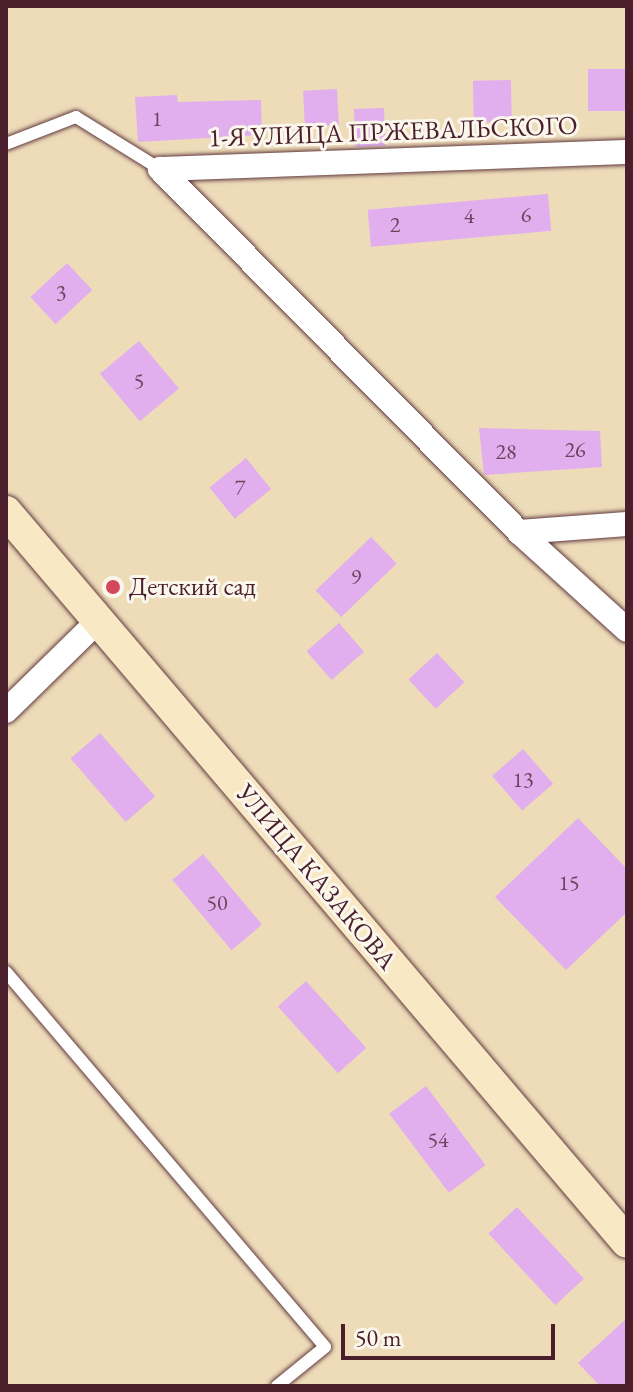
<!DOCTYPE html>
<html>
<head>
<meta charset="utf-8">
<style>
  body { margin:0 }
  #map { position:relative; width:633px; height:1392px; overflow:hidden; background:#eedcb9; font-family:"EB Garamond",serif }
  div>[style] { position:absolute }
  .building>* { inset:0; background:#e1afee; transform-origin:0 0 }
  .roads { filter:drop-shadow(0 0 2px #633b40) drop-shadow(0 0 2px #633b40) }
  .service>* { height:12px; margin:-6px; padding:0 6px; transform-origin:6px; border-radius:6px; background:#fff }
  .minor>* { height:24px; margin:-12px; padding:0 12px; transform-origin:12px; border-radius:12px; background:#fff }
  .secondary>* { height:32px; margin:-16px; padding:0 16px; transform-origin:16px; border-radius:16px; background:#f8e8c3 }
  .dots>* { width:22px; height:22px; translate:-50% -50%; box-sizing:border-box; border:4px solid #fbf7ec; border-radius:50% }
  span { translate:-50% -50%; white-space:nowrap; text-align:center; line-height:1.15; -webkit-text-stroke:6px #fbf7ec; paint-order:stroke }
  .number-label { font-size:22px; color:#70435c }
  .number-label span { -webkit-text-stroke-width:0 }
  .street-label { font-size:26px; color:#4a1f2b }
  .poi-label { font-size:26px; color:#4a1f2b }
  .left { translate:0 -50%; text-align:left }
  .frame { position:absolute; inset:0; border:8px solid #4a1f2b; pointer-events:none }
  .scale { position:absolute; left:341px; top:1324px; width:214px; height:36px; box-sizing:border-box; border:4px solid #4a1f2b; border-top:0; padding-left:10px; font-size:24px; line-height:28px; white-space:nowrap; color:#4a1f2b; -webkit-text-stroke:6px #fbf7ec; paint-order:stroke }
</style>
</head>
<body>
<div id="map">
  <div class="building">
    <div style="left:627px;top:69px;width:42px;height:39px;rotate:90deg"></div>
    <div style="left:511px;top:80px;width:42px;height:38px;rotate:89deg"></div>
    <div style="left:337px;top:89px;width:36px;height:34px;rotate:87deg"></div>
    <div style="clip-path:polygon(177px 95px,178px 102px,261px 100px,262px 135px,138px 142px,135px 97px)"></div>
    <div style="left:384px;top:108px;width:38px;height:30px;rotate:88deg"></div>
    <div style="left:548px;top:194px;width:37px;height:181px;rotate:85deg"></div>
    <div style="left:67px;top:263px;width:37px;height:50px;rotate:47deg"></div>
    <div style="left:139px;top:341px;width:62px;height:51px;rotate:50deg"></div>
    <div style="clip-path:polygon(479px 428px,600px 431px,602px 467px,484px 475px)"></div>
    <div style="left:246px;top:458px;width:40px;height:47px;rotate:51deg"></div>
    <div style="left:371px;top:537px;width:37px;height:77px;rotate:46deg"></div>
    <div style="left:339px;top:623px;width:38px;height:43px;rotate:49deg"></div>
    <div style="left:437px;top:653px;width:40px;height:39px;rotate:47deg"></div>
    <div style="left:100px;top:733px;width:84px;height:39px;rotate:49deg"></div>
    <div style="left:523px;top:749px;width:46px;height:41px;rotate:49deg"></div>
    <div style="clip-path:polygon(578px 818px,627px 869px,627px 912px,566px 970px,495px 897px)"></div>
    <div style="left:203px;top:854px;width:92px;height:40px;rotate:50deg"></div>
    <div style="left:306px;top:981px;width:90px;height:38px;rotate:48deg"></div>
    <div style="left:426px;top:1086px;width:99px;height:46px;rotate:53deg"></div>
    <div style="left:517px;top:1207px;width:98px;height:39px;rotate:47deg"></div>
    <div style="clip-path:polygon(627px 1318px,627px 1386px,600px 1386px,578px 1363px)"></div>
  </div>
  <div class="roads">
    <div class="service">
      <div style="left:6px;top:144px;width:75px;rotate:-21.1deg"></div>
      <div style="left:76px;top:117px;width:99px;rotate:31.8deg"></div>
      <div style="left:6px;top:972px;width:492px;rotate:49.6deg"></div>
      <div style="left:325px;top:1347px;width:62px;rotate:140.9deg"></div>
    </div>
    <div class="minor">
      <div style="left:160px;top:169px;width:511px;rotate:45.32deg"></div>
      <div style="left:519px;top:532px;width:146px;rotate:42.2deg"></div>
      <div style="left:160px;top:169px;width:467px;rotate:-2.1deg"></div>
      <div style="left:519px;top:532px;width:108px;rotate:-4.2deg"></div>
      <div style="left:6px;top:711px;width:129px;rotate:-44.4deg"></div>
    </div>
    <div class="secondary">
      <div style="left:6px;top:512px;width:958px;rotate:49.61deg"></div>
    </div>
  </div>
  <div class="dots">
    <div style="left:113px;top:587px;background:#d1495b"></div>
  </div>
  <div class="number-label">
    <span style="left:157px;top:119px">1</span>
    <span style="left:526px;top:215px">6</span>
    <span style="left:469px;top:216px">4</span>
    <span style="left:395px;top:225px">2</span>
    <span style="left:61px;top:293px">3</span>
    <span style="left:139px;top:381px">5</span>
    <span style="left:575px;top:450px">26</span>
    <span style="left:506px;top:452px">28</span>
    <span style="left:240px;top:488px">7</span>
    <span style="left:356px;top:577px">9</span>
    <span style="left:523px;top:780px">13</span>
    <span style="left:569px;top:883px">15</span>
    <span style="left:217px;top:903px">50</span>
    <span style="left:438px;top:1140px">54</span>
  </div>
  <div class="street-label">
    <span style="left:393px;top:132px;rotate:-2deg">1-Я УЛИЦА ПРЖЕВАЛЬСКОГО</span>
    <span style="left:316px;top:877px;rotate:50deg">УЛИЦА КАЗАКОВА</span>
  </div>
  <div class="poi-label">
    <span class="left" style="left:129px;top:587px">Детский сад</span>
  </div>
  <div class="frame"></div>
  <div class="scale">50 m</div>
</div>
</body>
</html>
